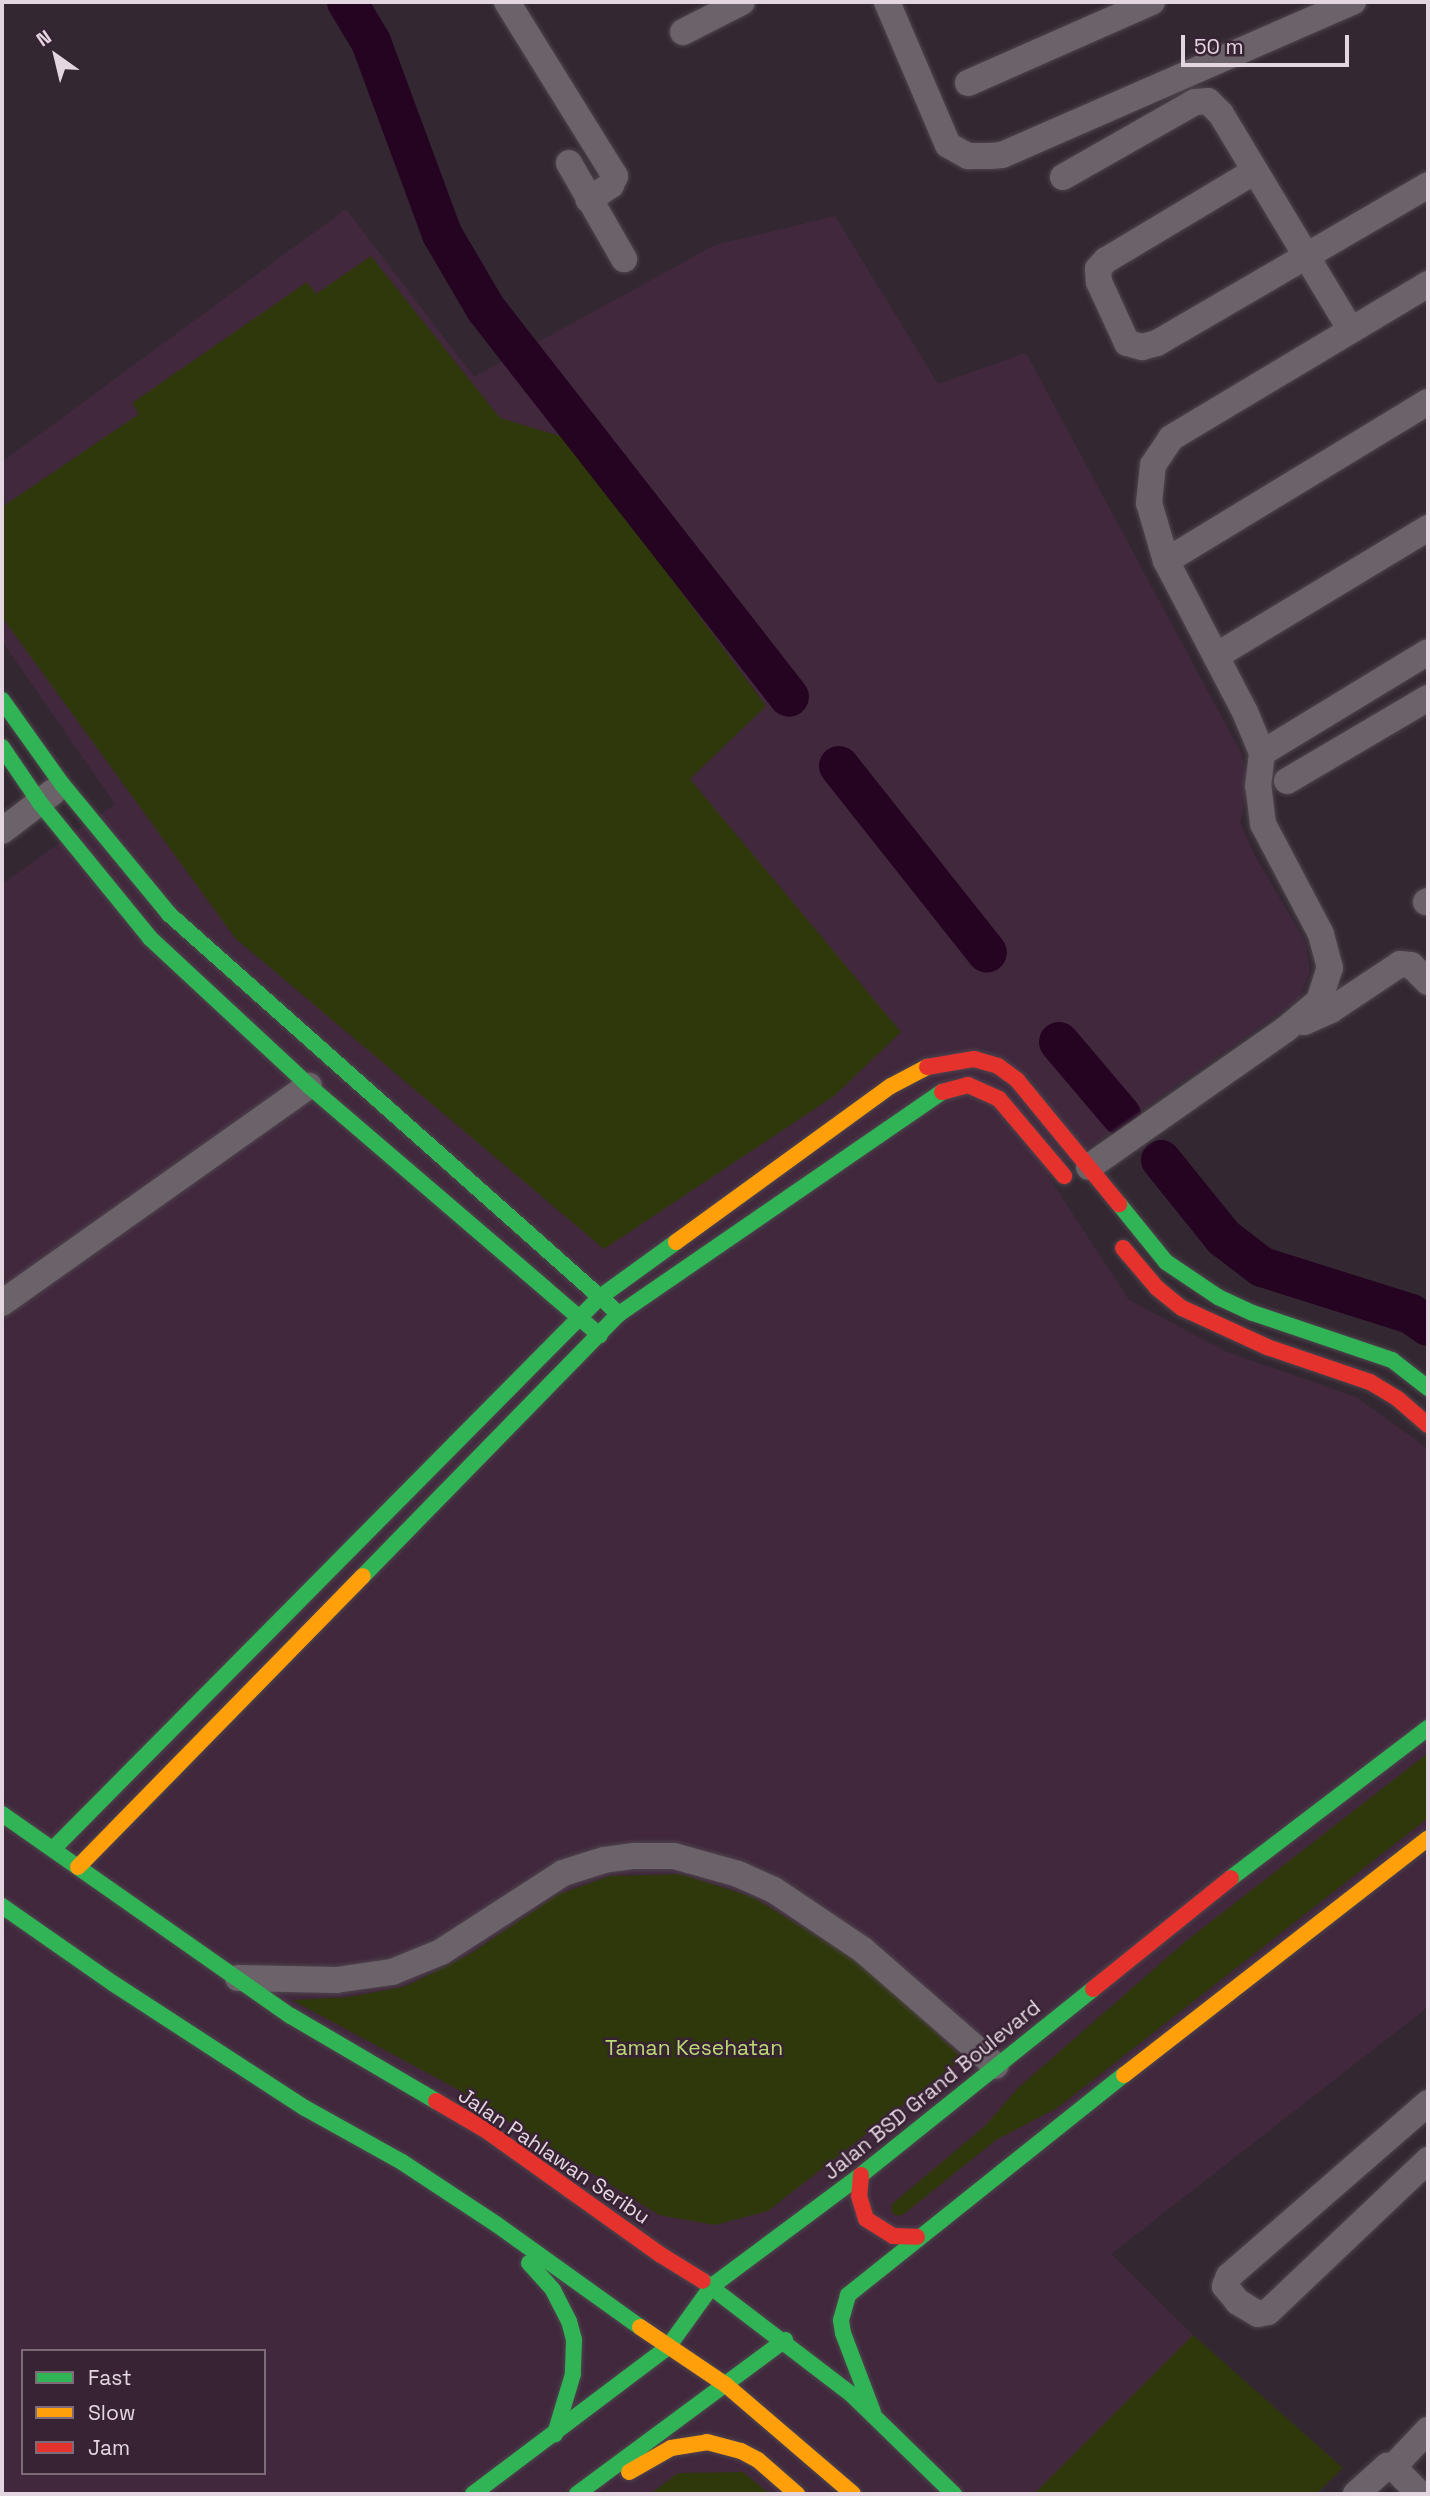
<!DOCTYPE html>
<html>
<head>
<meta charset="utf-8">
<style>
  body { margin:0 }
  #map { position:relative; width:1430px; height:2496px; overflow:hidden; background:#332831; font-family:"Space Grotesk",sans-serif }
  div>[style] { position:absolute }
  .built>* { inset:0; background:#41283d }
  .green>* { inset:0; background:#2f380b }
  .river>* { height:40px; margin:-20px; padding:0 20px; transform-origin:20px; border-radius:20px; background:#250422 }
  .roads { filter:drop-shadow(0 0 2px #4e444d) drop-shadow(0 0 2px #4e444d) }
  .street>* { height:26px; margin:-13px; padding:0 13px; transform-origin:13px; border-radius:13px; background:#6c636a }
  .fast>* { height:16px; margin:-8px; padding:0 8px; transform-origin:8px; border-radius:8px; background:#30b455 }
  .slow>* { height:16px; margin:-8px; padding:0 8px; transform-origin:8px; border-radius:8px; background:#ff9f0a }
  .jam>* { height:16px; margin:-8px; padding:0 8px; transform-origin:8px; border-radius:8px; background:#e5322d }
  span { translate:-50% -50%; white-space:nowrap; text-align:center; line-height:1.15; -webkit-text-stroke:5px #382334; paint-order:stroke }
  .park-label { font-size:21px; color:#bcdb73 }
  .street-label { font-size:21px; color:#e4d6e1 }
  .frame { position:absolute; inset:0; border:4px solid #e4d6e1; pointer-events:none }
  .legend { position:absolute; left:21px; top:2349px; width:245px; height:126px; box-sizing:border-box; background:#382334; border:2px solid #7d6b79; margin:0; padding:9px 12px; list-style:none; font-size:21px; color:#e4d6e1 }
  .legend li { display:flex; align-items:center; gap:14px; height:35px }
  .legend b { width:35px; border:2px solid #7d6b79 }
  .north { position:absolute; left:21px; top:21px; width:70px; height:70px; -webkit-text-stroke:5px #382334; paint-order:stroke; rotate:326deg; font-size:19px; font-weight:700; line-height:28px; text-align:center; color:#e4d6e1 }
  .north::after { content:''; display:block; margin:auto; width:24px; height:32px; background:#e4d6e1; clip-path:polygon(50% 0,100% 100%,50% 72%,0 100%) }
  .scale { position:absolute; left:1181px; top:35px; width:168px; height:32px; box-sizing:border-box; border:4px solid #e4d6e1; border-top:0; padding-left:9px; font-size:21px; line-height:24px; white-space:nowrap; color:#e4d6e1; -webkit-text-stroke:5px #382334; paint-order:stroke }
</style>
</head>
<body>
<div id="map">
  <div class="built">
    <div style="clip-path:polygon(evenodd,346px 209px,474px 377px,715px 245px,835px 216px,938px 384px,1026px 353px,1241px 753px,1249px 784px,1240px 822px,1254px 854px,1306px 943px,1310px 973px,1299px 999px,1048px 1176px,1129px 1300px,1227px 1352px,1356px 1397px,1428px 1449px,1428px 2007px,1111px 2254px,1193px 2335px,1343px 2468px,1317px 2494px,2px 2494px,2px 884px,115px 804px,2px 641px,2px 462px,346px 209px,23px 2351px,264px 2351px,264px 2473px,23px 2473px,23px 2351px)"></div>
  </div>
  <div class="green">
    <div style="clip-path:polygon(371px 256px,500px 418px,567px 438px,766px 706px,690px 779px,901px 1032px,834px 1096px,604px 1249px,235px 938px,2px 617px,2px 507px,139px 414px,132px 403px,307px 282px,316px 294px)"></div>
    <div style="clip-path:polygon(1428px 1753px,1428px 1818px,1057px 2108px,996px 2140px,904px 2214px,896px 2216px,891px 2211px,892px 2204px,985px 2126px,1018px 2088px,1186px 1941px)"></div>
    <div style="clip-path:polygon(681px 1874px,753px 1897px,867px 1967px,963px 2058px,768px 2211px,715px 2225px,659px 2215px,459px 2090px,292px 2000px,349px 1997px,406px 1986px,470px 1954px,557px 1895px,609px 1876px)"></div>
    <div style="clip-path:polygon(1193px 2335px,1343px 2468px,1316px 2494px,1034px 2494px)"></div>
    <div style="clip-path:polygon(743px 2472px,770px 2494px,650px 2494px,678px 2473px)"></div>
  </div>
  <div class="river">
    <div style="left:347px;top:2px;width:47px;rotate:59deg"></div>
    <div style="left:371px;top:42px;width:205px;rotate:69.7deg"></div>
    <div style="left:442px;top:234px;width:87px;rotate:59.6deg"></div>
    <div style="left:486px;top:309px;width:492px;rotate:52deg"></div>
    <div style="left:839px;top:766px;width:238px;rotate:51.6deg"></div>
    <div style="left:1059px;top:1042px;width:96px;rotate:49.7deg"></div>
    <div style="left:1161px;top:1160px;width:100px;rotate:51.1deg"></div>
    <div style="left:1224px;top:1238px;width:48px;rotate:37.3deg"></div>
    <div style="left:1262px;top:1267px;width:156px;rotate:17.5deg"></div>
    <div style="left:1411px;top:1314px;width:21px;rotate:35deg"></div>
  </div>
  <div class="roads">
    <div class="street">
      <div style="left:507px;top:2px;width:205px;rotate:58.2deg"></div>
      <div style="left:615px;top:176px;width:10px;rotate:114deg"></div>
      <div style="left:611px;top:185px;width:27px;rotate:146deg"></div>
      <div style="left:887px;top:2px;width:155px;rotate:66.9deg"></div>
      <div style="left:948px;top:145px;width:23px;rotate:29deg"></div>
      <div style="left:968px;top:156px;width:22px"></div>
      <div style="left:990px;top:156px;width:12px;rotate:-5deg"></div>
      <div style="left:1002px;top:155px;width:383px;rotate:-23.6deg"></div>
      <div style="left:683px;top:32px;width:66px;rotate:-27deg"></div>
      <div style="left:968px;top:83px;width:201px;rotate:-23.8deg"></div>
      <div style="left:569px;top:163px;width:111px;rotate:60.2deg"></div>
      <div style="left:1255px;top:171px;width:174px;rotate:149.1deg"></div>
      <div style="left:1106px;top:260px;width:12px;rotate:132deg"></div>
      <div style="left:1098px;top:269px;width:13px;rotate:86deg"></div>
      <div style="left:1099px;top:282px;width:67px;rotate:65.3deg"></div>
      <div style="left:1127px;top:343px;width:16px;rotate:15deg"></div>
      <div style="left:1142px;top:347px;width:16px;rotate:-15deg"></div>
      <div style="left:1157px;top:343px;width:314px;rotate:-30.2deg"></div>
      <div style="left:1063px;top:177px;width:152px;rotate:-29.6deg"></div>
      <div style="left:1195px;top:102px;width:13px;rotate:-4deg"></div>
      <div style="left:1208px;top:101px;width:18px;rotate:45deg"></div>
      <div style="left:1221px;top:114px;width:252px;rotate:59deg"></div>
      <div style="left:1166px;top:561px;width:306px;rotate:-31.3deg"></div>
      <div style="left:1216px;top:656px;width:248px;rotate:-31.1deg"></div>
      <div style="left:1262px;top:753px;width:194px;rotate:-31.3deg"></div>
      <div style="left:1287px;top:781px;width:164px;rotate:-30.5deg"></div>
      <div style="left:2px;top:831px;width:64px;rotate:-37.4deg"></div>
      <div style="left:1426px;top:902px;width:2px;rotate:-27deg"></div>
      <div style="left:1304px;top:1022px;width:30px;rotate:-24deg"></div>
      <div style="left:1331px;top:1010px;width:83px;rotate:-33.7deg"></div>
      <div style="left:1400px;top:964px;width:11px;rotate:5deg"></div>
      <div style="left:1411px;top:965px;width:24px;rotate:45deg"></div>
      <div style="left:1089px;top:1167px;width:241px;rotate:-35deg"></div>
      <div style="left:1286px;top:1029px;width:43px;rotate:-40.3deg"></div>
      <div style="left:1319px;top:1001px;width:35px;rotate:-72deg"></div>
      <div style="left:1330px;top:968px;width:35px;rotate:-105deg"></div>
      <div style="left:1321px;top:934px;width:124px;rotate:-117.8deg"></div>
      <div style="left:1263px;top:824px;width:38px;rotate:-97deg"></div>
      <div style="left:1258px;top:786px;width:33px;rotate:-83deg"></div>
      <div style="left:1262px;top:753px;width:44px;rotate:-112.5deg"></div>
      <div style="left:1245px;top:712px;width:170px;rotate:-117.6deg"></div>
      <div style="left:1166px;top:561px;width:60px;rotate:-106.3deg"></div>
      <div style="left:1149px;top:503px;width:38px;rotate:-84deg"></div>
      <div style="left:1153px;top:465px;width:32px;rotate:-56deg"></div>
      <div style="left:1171px;top:438px;width:300px;rotate:-30.9deg"></div>
      <div style="left:2px;top:1303px;width:376px;rotate:-35.3deg"></div>
      <div style="left:238px;top:1978px;width:98px;rotate:1.2deg"></div>
      <div style="left:336px;top:1980px;width:57px;rotate:-8.1deg"></div>
      <div style="left:392px;top:1972px;width:53px;rotate:-22.2deg"></div>
      <div style="left:441px;top:1952px;width:145px;rotate:-32.9deg"></div>
      <div style="left:563px;top:1873px;width:43px;rotate:-17.6deg"></div>
      <div style="left:604px;top:1860px;width:30px;rotate:-8deg"></div>
      <div style="left:634px;top:1856px;width:40px"></div>
      <div style="left:674px;top:1856px;width:66px;rotate:15.7deg"></div>
      <div style="left:738px;top:1874px;width:39px;rotate:24deg"></div>
      <div style="left:774px;top:1890px;width:107px;rotate:34deg"></div>
      <div style="left:863px;top:1950px;width:176px;rotate:41.1deg"></div>
      <div style="left:1428px;top:2103px;width:264px;rotate:139deg"></div>
      <div style="left:1229px;top:2276px;width:11px;rotate:112deg"></div>
      <div style="left:1225px;top:2286px;width:21px;rotate:51deg"></div>
      <div style="left:1238px;top:2302px;width:23px;rotate:31deg"></div>
      <div style="left:1258px;top:2314px;width:10px;rotate:-11deg"></div>
      <div style="left:1268px;top:2312px;width:221px;rotate:-43.5deg"></div>
      <div style="left:1393px;top:2467px;width:51px;rotate:-46.6deg"></div>
      <div style="left:1356px;top:2494px;width:42px;rotate:-42.1deg"></div>
      <div style="left:1387px;top:2466px;width:6px;rotate:9deg"></div>
      <div style="left:1393px;top:2467px;width:38px;rotate:45deg"></div>
    </div>
    <div class="fast">
      <div style="left:2px;top:700px;width:103px;rotate:54.5deg"></div>
      <div style="left:62px;top:784px;width:168px;rotate:50.5deg"></div>
      <div style="left:169px;top:914px;width:602px;rotate:41.63deg"></div>
      <div style="left:2px;top:747px;width:68px;rotate:55.8deg"></div>
      <div style="left:40px;top:803px;width:174px;rotate:50.8deg"></div>
      <div style="left:150px;top:938px;width:217px;rotate:42.9deg"></div>
      <div style="left:309px;top:1086px;width:383px;rotate:40.6deg"></div>
      <div style="left:1119px;top:1204px;width:75px;rotate:51deg"></div>
      <div style="left:1166px;top:1262px;width:63px;rotate:33.9deg"></div>
      <div style="left:1218px;top:1297px;width:38px;rotate:25deg"></div>
      <div style="left:1253px;top:1313px;width:147px;rotate:18.7deg"></div>
      <div style="left:1392px;top:1360px;width:46px;rotate:37.9deg"></div>
      <div style="left:363px;top:1576px;width:366px;rotate:-45.7deg"></div>
      <div style="left:619px;top:1314px;width:392px;rotate:-34.5deg"></div>
      <div style="left:2px;top:1814px;width:353px;rotate:35deg"></div>
      <div style="left:291px;top:2016px;width:168px;rotate:30.4deg"></div>
      <div style="left:53px;top:1849px;width:777px;rotate:-45.26deg"></div>
      <div style="left:600px;top:1297px;width:94px;rotate:-35.9deg"></div>
      <div style="left:1231px;top:1878px;width:248px;rotate:-37.3deg"></div>
      <div style="left:2px;top:1906px;width:136px;rotate:34.9deg"></div>
      <div style="left:114px;top:1984px;width:228px;rotate:33deg"></div>
      <div style="left:305px;top:2108px;width:111px;rotate:29.1deg"></div>
      <div style="left:402px;top:2162px;width:113px;rotate:33.4deg"></div>
      <div style="left:496px;top:2224px;width:177px;rotate:35.6deg"></div>
      <div style="left:529px;top:2263px;width:36px;rotate:48deg"></div>
      <div style="left:553px;top:2290px;width:35px;rotate:63deg"></div>
      <div style="left:569px;top:2321px;width:20px;rotate:75deg"></div>
      <div style="left:574px;top:2340px;width:34px;rotate:92deg"></div>
      <div style="left:573px;top:2374px;width:63px;rotate:106.7deg"></div>
      <div style="left:703px;top:2281px;width:186px;rotate:37.4deg"></div>
      <div style="left:851px;top:2394px;width:144px;rotate:44.2deg"></div>
      <div style="left:873px;top:2412px;width:85px;rotate:-110.8deg"></div>
      <div style="left:843px;top:2333px;width:13px;rotate:-99deg"></div>
      <div style="left:841px;top:2320px;width:26px;rotate:-74deg"></div>
      <div style="left:848px;top:2295px;width:353px;rotate:-38.6deg"></div>
      <div style="left:473px;top:2494px;width:244px;rotate:-37deg"></div>
      <div style="left:668px;top:2347px;width:75px;rotate:-54.2deg"></div>
      <div style="left:712px;top:2286px;width:186px;rotate:-36.7deg"></div>
      <div style="left:861px;top:2175px;width:297px;rotate:-38.7deg"></div>
      <div style="left:577px;top:2494px;width:259px;rotate:-36.5deg"></div>
    </div>
    <div class="slow">
      <div style="left:676px;top:1242px;width:266px;rotate:-36deg"></div>
      <div style="left:891px;top:1086px;width:41px;rotate:-27.8deg"></div>
      <div style="left:78px;top:1867px;width:407px;rotate:-45.6deg"></div>
      <div style="left:1124px;top:2075px;width:385px;rotate:-37.9deg"></div>
      <div style="left:640px;top:2327px;width:104px;rotate:34deg"></div>
      <div style="left:726px;top:2385px;width:167px;rotate:40.6deg"></div>
      <div style="left:629px;top:2472px;width:48px;rotate:-29.7deg"></div>
      <div style="left:671px;top:2448px;width:36px;rotate:-9deg"></div>
      <div style="left:707px;top:2442px;width:35px;rotate:15deg"></div>
      <div style="left:741px;top:2451px;width:19px;rotate:28deg"></div>
      <div style="left:758px;top:2460px;width:52px;rotate:41.1deg"></div>
    </div>
    <div class="jam">
      <div style="left:927px;top:1067px;width:48px;rotate:-9.7deg"></div>
      <div style="left:974px;top:1059px;width:25px;rotate:16deg"></div>
      <div style="left:998px;top:1066px;width:24px;rotate:36deg"></div>
      <div style="left:1017px;top:1080px;width:161px;rotate:50.6deg"></div>
      <div style="left:942px;top:1092px;width:27px;rotate:-15deg"></div>
      <div style="left:968px;top:1085px;width:34px;rotate:24deg"></div>
      <div style="left:999px;top:1099px;width:101px;rotate:49.8deg"></div>
      <div style="left:1123px;top:1248px;width:52px;rotate:49.6deg"></div>
      <div style="left:1157px;top:1288px;width:32px;rotate:39deg"></div>
      <div style="left:1182px;top:1308px;width:94px;rotate:24.6deg"></div>
      <div style="left:1267px;top:1347px;width:109px;rotate:18.8deg"></div>
      <div style="left:1370px;top:1382px;width:33px;rotate:31deg"></div>
      <div style="left:1398px;top:1399px;width:40px;rotate:41deg"></div>
      <div style="left:1093px;top:1989px;width:177px;rotate:-38.8deg"></div>
      <div style="left:436px;top:2101px;width:59px;rotate:30.5deg"></div>
      <div style="left:487px;top:2131px;width:214px;rotate:35.5deg"></div>
      <div style="left:661px;top:2255px;width:49px;rotate:31.8deg"></div>
      <div style="left:861px;top:2175px;width:21px;rotate:95deg"></div>
      <div style="left:859px;top:2196px;width:24px;rotate:73deg"></div>
      <div style="left:866px;top:2219px;width:32px;rotate:32deg"></div>
      <div style="left:893px;top:2236px;width:24px;rotate:2deg"></div>
    </div>
  </div>
  <div class="park-label">
    <span style="left:694px;top:2048px">Taman Kesehatan</span>
  </div>
  <div class="street-label">
    <span style="left:932px;top:2090px;rotate:-39deg">Jalan BSD Grand Boulevard</span>
    <span style="left:554px;top:2156px;rotate:34deg">Jalan Pahlawan Seribu</span>
  </div>
  <div class="frame"></div>
  <ul class="legend">
  <li><b style="height:9px;background:#30b455"></b>Fast</li>
  <li><b style="height:9px;background:#ff9f0a"></b>Slow</li>
  <li><b style="height:9px;background:#e5322d"></b>Jam</li>
  </ul>
  <div class="north">N</div>
  <div class="scale">50 m</div>
</div>
</body>
</html>
